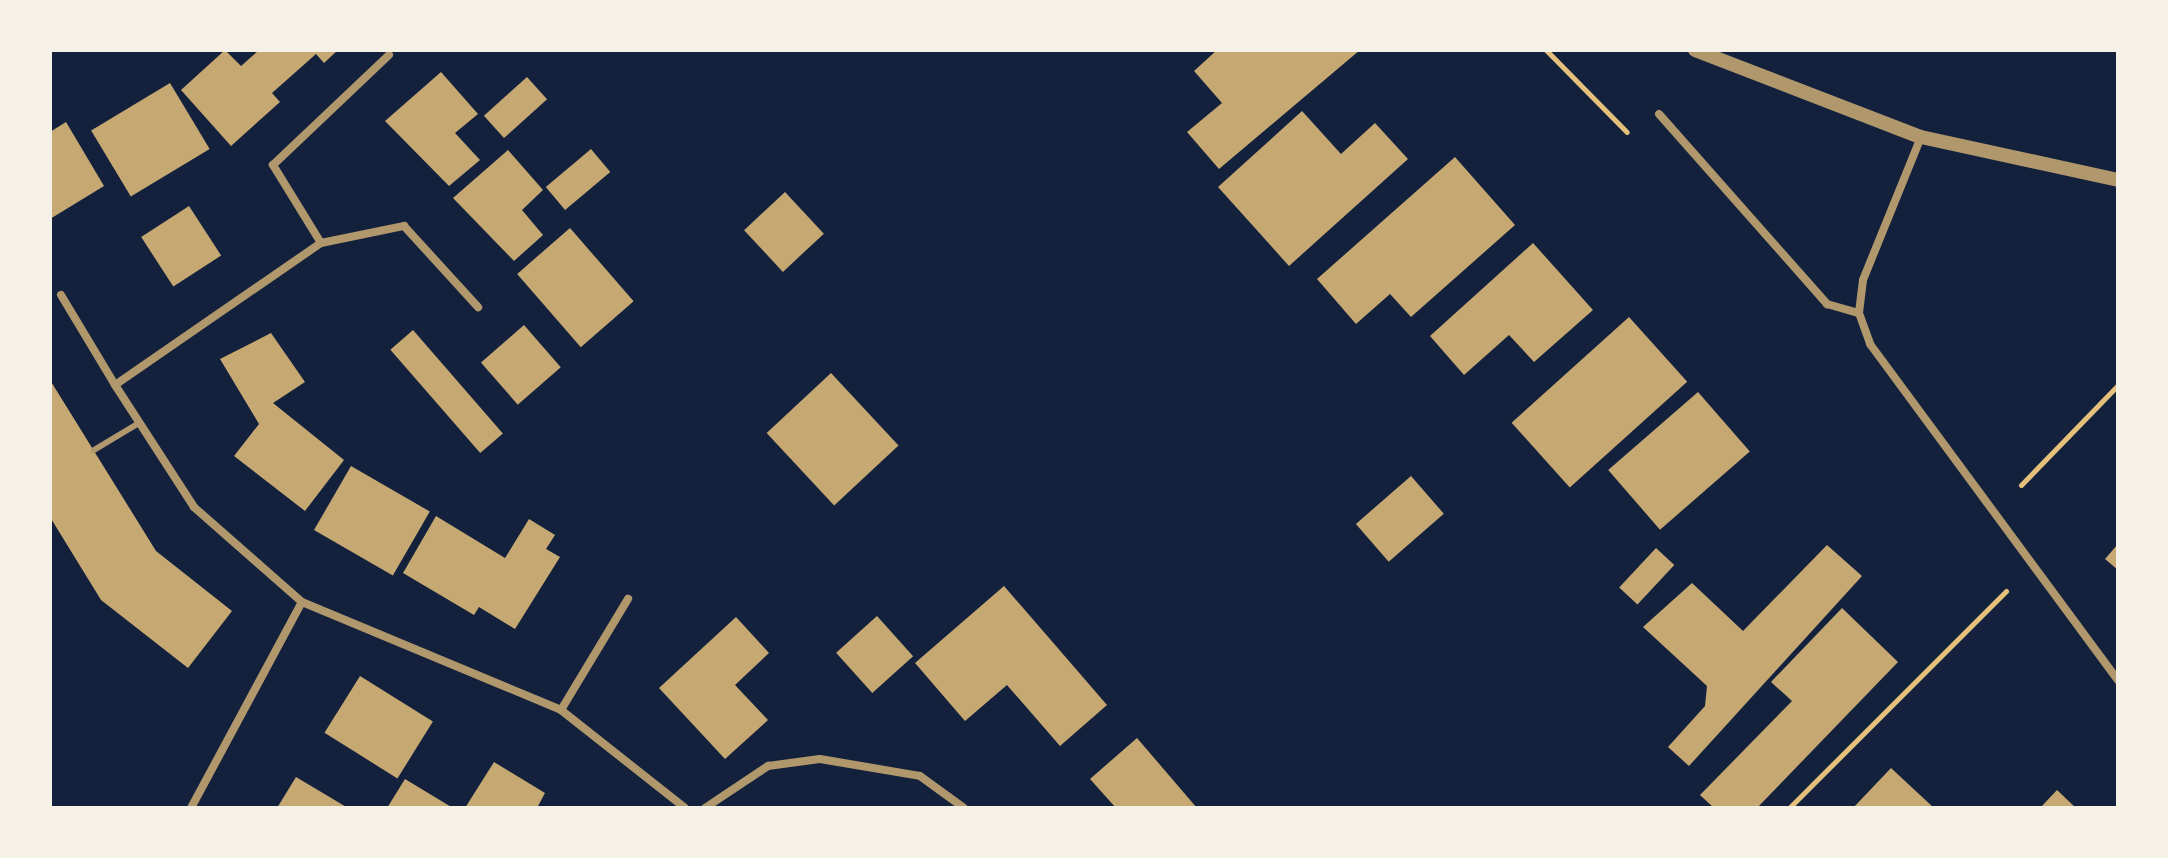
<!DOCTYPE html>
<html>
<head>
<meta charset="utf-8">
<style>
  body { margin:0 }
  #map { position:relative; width:2168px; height:858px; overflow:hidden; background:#14213d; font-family:"Public Sans",sans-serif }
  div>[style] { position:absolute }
  .building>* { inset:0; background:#c6a872; transform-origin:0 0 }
  .path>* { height:5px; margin:-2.5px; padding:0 2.5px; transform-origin:2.5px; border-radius:2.5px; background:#e5c07b }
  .service>* { height:6px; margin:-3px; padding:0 3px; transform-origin:3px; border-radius:3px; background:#b1986c }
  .minor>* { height:8px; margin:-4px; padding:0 4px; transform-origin:4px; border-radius:4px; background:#b1986c }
  .tertiary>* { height:14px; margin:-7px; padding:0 7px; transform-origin:7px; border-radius:7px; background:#b1986c }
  span { translate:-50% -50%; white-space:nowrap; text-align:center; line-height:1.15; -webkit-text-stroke:8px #f6f1e7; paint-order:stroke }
  .frame { position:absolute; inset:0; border:52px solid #f6f1e7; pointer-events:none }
</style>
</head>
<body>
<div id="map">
  <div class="building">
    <div style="clip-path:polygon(225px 50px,241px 66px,259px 50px,338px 50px,324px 63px,316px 54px,272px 93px,280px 102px,231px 146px,181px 90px)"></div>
    <div style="clip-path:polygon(1217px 50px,1360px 50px,1219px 169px,1187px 132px,1222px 103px,1194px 71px)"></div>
    <div style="clip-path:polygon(441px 72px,478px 114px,455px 133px,480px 160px,449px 186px,385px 121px)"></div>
    <div style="left:527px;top:77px;width:30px;height:58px;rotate:48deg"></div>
    <div style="left:170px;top:83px;width:77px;height:92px;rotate:59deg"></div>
    <div style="clip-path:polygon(1302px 111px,1341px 154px,1375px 123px,1408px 159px,1289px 266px,1218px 187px)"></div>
    <div style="clip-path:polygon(66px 122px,104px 186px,50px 219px,50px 132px)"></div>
    <div style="left:591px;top:149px;width:30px;height:59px;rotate:50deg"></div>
    <div style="clip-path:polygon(508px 150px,543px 190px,522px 210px,543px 235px,514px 261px,453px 198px)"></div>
    <div style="clip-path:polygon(1455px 157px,1515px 225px,1411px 317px,1390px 294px,1356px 324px,1317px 279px)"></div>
    <div style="left:785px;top:192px;width:57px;height:56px;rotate:47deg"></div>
    <div style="left:189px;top:206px;width:59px;height:57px;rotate:57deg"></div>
    <div style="left:570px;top:228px;width:97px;height:70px;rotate:49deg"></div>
    <div style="clip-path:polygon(1533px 243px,1593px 310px,1534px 362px,1509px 335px,1464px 375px,1430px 336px)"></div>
    <div style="left:1629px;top:317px;width:87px;height:158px;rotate:48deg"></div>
    <div style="left:524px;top:325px;width:56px;height:57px;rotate:49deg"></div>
    <div style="left:413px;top:330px;width:137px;height:30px;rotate:49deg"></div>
    <div style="clip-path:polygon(271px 333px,305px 382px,273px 403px,344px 460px,305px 511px,234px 456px,259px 424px,220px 359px)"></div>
    <div style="left:831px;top:373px;width:99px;height:88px;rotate:47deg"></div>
    <div style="clip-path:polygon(50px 380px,156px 551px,232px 611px,188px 668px,101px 600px,50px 517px)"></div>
    <div style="left:1698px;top:392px;width:79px;height:119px;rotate:49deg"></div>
    <div style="left:351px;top:466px;width:91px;height:74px;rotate:30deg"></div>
    <div style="left:1411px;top:476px;width:50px;height:73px;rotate:49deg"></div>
    <div style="clip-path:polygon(436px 516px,505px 558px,529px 519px,555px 535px,546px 549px,560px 557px,515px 629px,479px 607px,474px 615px,403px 573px)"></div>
    <div style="clip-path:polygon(2118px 544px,2118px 570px,2105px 559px)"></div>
    <div style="clip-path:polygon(1827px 545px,1862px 576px,1689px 766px,1668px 747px,1705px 706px,1707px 686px,1643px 627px,1692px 583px,1743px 631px)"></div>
    <div style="left:1656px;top:548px;width:25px;height:54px;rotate:43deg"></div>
    <div style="clip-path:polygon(1004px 586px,1107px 705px,1060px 746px,1007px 685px,965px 721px,915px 663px)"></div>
    <div style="clip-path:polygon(1842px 608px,1898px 662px,1757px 808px,1714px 808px,1700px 795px,1792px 701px,1771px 682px)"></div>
    <div style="left:877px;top:616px;width:54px;height:55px;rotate:48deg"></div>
    <div style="clip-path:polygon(736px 617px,769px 653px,735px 685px,768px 720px,725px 759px,659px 688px)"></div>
    <div style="left:360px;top:676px;width:86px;height:67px;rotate:32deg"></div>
    <div style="clip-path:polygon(1137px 738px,1197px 808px,1116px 808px,1090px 779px)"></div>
    <div style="clip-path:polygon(494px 762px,545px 793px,537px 808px,465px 808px)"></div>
    <div style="clip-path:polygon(1891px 768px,1934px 808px,1853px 808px)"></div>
    <div style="clip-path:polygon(296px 777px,348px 808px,277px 808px)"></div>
    <div style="clip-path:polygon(405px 779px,453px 808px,387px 808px)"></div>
    <div style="clip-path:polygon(2057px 790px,2076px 808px,2040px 808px)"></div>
  </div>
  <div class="path">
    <div style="left:1546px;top:50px;width:115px;rotate:45.4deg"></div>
    <div style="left:2021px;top:485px;width:139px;rotate:-45.9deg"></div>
    <div style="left:1789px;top:808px;width:307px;rotate:-45deg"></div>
  </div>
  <div class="service">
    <div style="left:94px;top:450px;width:52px;rotate:-31deg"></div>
  </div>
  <div class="minor">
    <div style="left:1659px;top:114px;width:254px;rotate:48.5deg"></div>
    <div style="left:1827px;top:304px;width:33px;rotate:16deg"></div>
    <div style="left:1921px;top:137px;width:154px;rotate:112.1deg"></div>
    <div style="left:1863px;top:280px;width:33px;rotate:97deg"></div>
    <div style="left:1859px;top:313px;width:33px;rotate:70deg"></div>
    <div style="left:1870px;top:344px;width:418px;rotate:53.6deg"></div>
    <div style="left:321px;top:243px;width:92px;rotate:-121.6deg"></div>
    <div style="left:273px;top:165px;width:160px;rotate:-43.5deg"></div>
    <div style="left:61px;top:295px;width:105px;rotate:59deg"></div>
    <div style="left:302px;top:602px;width:281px;rotate:22.6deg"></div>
    <div style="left:561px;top:710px;width:158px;rotate:38.3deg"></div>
    <div style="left:561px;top:710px;width:130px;rotate:-58.9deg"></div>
    <div style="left:191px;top:808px;width:234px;rotate:-61.7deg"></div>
    <div style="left:302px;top:602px;width:144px;rotate:-138.7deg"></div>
    <div style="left:194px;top:507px;width:145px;rotate:-122.9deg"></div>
    <div style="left:115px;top:385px;width:250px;rotate:-34.6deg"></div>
    <div style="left:321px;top:243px;width:85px;rotate:-11.6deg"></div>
    <div style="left:404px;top:226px;width:110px;rotate:47.6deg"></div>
    <div style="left:705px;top:808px;width:76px;rotate:-33.7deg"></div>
    <div style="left:768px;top:766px;width:52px;rotate:-7.7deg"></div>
    <div style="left:820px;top:759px;width:101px;rotate:9.6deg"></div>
    <div style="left:920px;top:776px;width:54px;rotate:36deg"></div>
  </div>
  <div class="tertiary">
    <div style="left:1695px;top:50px;width:242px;rotate:21.1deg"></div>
    <div style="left:1921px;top:137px;width:202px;rotate:12.3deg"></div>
  </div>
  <div class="frame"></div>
</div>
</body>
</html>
